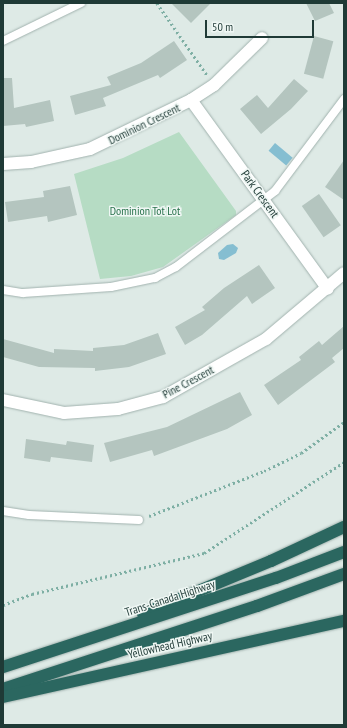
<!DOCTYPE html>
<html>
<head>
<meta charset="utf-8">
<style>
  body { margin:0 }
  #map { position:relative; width:347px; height:728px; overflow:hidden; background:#deeae6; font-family:"PT Sans Narrow",sans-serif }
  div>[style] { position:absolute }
  .green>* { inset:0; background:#b6dcc4 }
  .water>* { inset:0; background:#85bed1; transform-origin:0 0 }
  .building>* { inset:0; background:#b4c5bf; transform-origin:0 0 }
  .path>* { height:2.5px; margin-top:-1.25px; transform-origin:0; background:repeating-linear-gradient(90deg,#7eafa4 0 2px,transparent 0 5px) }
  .roads { filter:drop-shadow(0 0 1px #a1b2ae) drop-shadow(0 0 1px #a1b2ae) }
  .service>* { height:8px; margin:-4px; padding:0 4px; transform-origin:4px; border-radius:4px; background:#fff }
  .minor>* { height:12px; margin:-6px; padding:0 6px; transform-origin:6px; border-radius:6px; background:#fff }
  .motorway>* { height:12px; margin:-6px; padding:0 6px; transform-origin:6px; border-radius:6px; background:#2b6760 }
  span { translate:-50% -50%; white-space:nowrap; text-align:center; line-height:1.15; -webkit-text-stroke:3px #eff7f4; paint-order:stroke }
  .street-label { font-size:12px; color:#1f3a36 }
  .park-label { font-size:12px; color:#29724c }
  .frame { position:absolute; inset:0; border:4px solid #1f3a36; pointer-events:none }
  .scale { position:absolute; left:205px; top:20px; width:109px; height:18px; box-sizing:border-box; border:2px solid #1f3a36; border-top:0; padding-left:5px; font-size:12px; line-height:14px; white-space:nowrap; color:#1f3a36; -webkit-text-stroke:3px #eff7f4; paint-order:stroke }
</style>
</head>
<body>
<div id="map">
  <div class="green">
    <div style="clip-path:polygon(179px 132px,236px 211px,236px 215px,163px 267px,131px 276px,100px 279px,74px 174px,123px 158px)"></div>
  </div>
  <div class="water">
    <div style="left:275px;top:143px;width:23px;height:10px;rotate:40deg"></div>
    <div style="clip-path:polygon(233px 244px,238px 248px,236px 253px,224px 260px,219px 259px,218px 253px,227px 245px)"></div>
  </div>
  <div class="building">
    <div style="clip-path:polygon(171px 3px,211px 3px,191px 23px)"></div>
    <div style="clip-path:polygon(306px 3px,329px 3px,334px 13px,315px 21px)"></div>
    <div style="left:314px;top:36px;width:20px;height:39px;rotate:15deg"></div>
    <div style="clip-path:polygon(174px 41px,187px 60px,160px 78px,158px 75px,103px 98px,106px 106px,75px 115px,70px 96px,111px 85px,107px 77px,141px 63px)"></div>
    <div style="clip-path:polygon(3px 78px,12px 78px,14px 108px,50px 100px,54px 121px,26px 127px,25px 124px,3px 126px)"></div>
    <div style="clip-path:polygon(294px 79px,308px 91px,291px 109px,261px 134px,240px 109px,257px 95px,268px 108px)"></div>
    <div style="clip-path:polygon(344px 160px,344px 200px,325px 187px)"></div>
    <div style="clip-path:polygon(70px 186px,77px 215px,48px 222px,47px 216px,8px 222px,5px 202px,44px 197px,43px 191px)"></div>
    <div style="left:319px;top:194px;width:38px;height:21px;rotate:55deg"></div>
    <div style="clip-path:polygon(259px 265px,275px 288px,252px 304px,247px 296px,202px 335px,185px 345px,175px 327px,205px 310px,202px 307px,224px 288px)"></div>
    <div style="clip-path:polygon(344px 326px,344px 348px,332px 358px,335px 362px,278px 405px,264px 385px,301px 360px,299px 357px,319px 341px,322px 345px)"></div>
    <div style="clip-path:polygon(158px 333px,166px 354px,129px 367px,95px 371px,95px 368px,39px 367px,3px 357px,3px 339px,54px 353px,54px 349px,93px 351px,93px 348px,124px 345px)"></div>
    <div style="clip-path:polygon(240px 392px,252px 415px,227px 429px,154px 456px,152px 450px,110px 462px,104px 443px,167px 427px)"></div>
    <div style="clip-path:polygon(26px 439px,66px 445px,67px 441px,94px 445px,92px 462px,51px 457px,50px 462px,24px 458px)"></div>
  </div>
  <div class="path">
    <div style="left:157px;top:3px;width:88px;rotate:55.2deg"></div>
    <div style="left:149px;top:516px;width:123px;rotate:-21.4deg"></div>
    <div style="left:264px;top:471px;width:41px;rotate:-25.9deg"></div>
    <div style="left:301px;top:453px;width:53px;rotate:-35.8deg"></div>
    <div style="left:3px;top:605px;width:31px;rotate:-21deg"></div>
    <div style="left:32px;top:594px;width:177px;rotate:-13.4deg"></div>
    <div style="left:204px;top:553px;width:167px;rotate:-33deg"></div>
  </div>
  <div class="roads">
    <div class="service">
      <div style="left:3px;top:41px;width:87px;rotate:-26deg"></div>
      <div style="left:3px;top:290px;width:20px;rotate:9deg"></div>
      <div style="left:23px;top:293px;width:88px;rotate:-3.9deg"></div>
      <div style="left:111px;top:287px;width:45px;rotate:-11.6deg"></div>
      <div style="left:155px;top:278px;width:24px;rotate:-28deg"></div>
      <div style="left:176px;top:267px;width:125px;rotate:-37.5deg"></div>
      <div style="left:275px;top:191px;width:115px;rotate:-53.1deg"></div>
      <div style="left:3px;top:511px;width:26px;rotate:9deg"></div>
      <div style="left:29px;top:515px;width:110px;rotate:2.6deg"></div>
    </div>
    <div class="minor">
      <div style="left:191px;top:100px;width:233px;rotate:54.1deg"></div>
      <div style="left:3px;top:164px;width:28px;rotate:-4deg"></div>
      <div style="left:31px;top:162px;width:60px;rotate:-12.4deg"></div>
      <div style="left:90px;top:149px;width:112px;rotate:-25.9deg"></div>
      <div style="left:191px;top:100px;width:27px;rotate:-33deg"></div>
      <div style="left:214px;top:85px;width:67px;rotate:-44.4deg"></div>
      <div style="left:3px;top:400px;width:62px;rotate:12deg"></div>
      <div style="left:64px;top:413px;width:54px;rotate:-4.2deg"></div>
      <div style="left:118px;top:409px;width:47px;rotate:-14.9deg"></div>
      <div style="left:163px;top:397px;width:118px;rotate:-29.4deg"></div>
      <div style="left:266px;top:339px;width:102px;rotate:-40.2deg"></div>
    </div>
    <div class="motorway">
      <div style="left:143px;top:614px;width:139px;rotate:-22.5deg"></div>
      <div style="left:271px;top:561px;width:81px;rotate:-25deg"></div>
      <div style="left:3px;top:667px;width:287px;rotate:-18.1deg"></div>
      <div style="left:276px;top:578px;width:73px;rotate:-20.9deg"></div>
      <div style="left:3px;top:689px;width:267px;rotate:-18.1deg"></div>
      <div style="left:257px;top:606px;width:93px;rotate:-20.2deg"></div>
      <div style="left:3px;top:697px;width:349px;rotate:-12.6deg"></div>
    </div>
  </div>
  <div class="street-label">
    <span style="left:144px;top:124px;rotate:-26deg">Dominion Crescent</span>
    <span style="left:260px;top:194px;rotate:54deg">Park Crescent</span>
    <span style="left:188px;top:382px;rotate:-28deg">Pine Crescent</span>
    <span style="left:170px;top:598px;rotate:-18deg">Trans-Canada Highway</span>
    <span style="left:170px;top:645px;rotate:-13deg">Yellowhead Highway</span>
  </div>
  <div class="park-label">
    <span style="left:145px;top:211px">Dominion Tot Lot</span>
  </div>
  <div class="frame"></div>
  <div class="scale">50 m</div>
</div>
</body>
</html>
